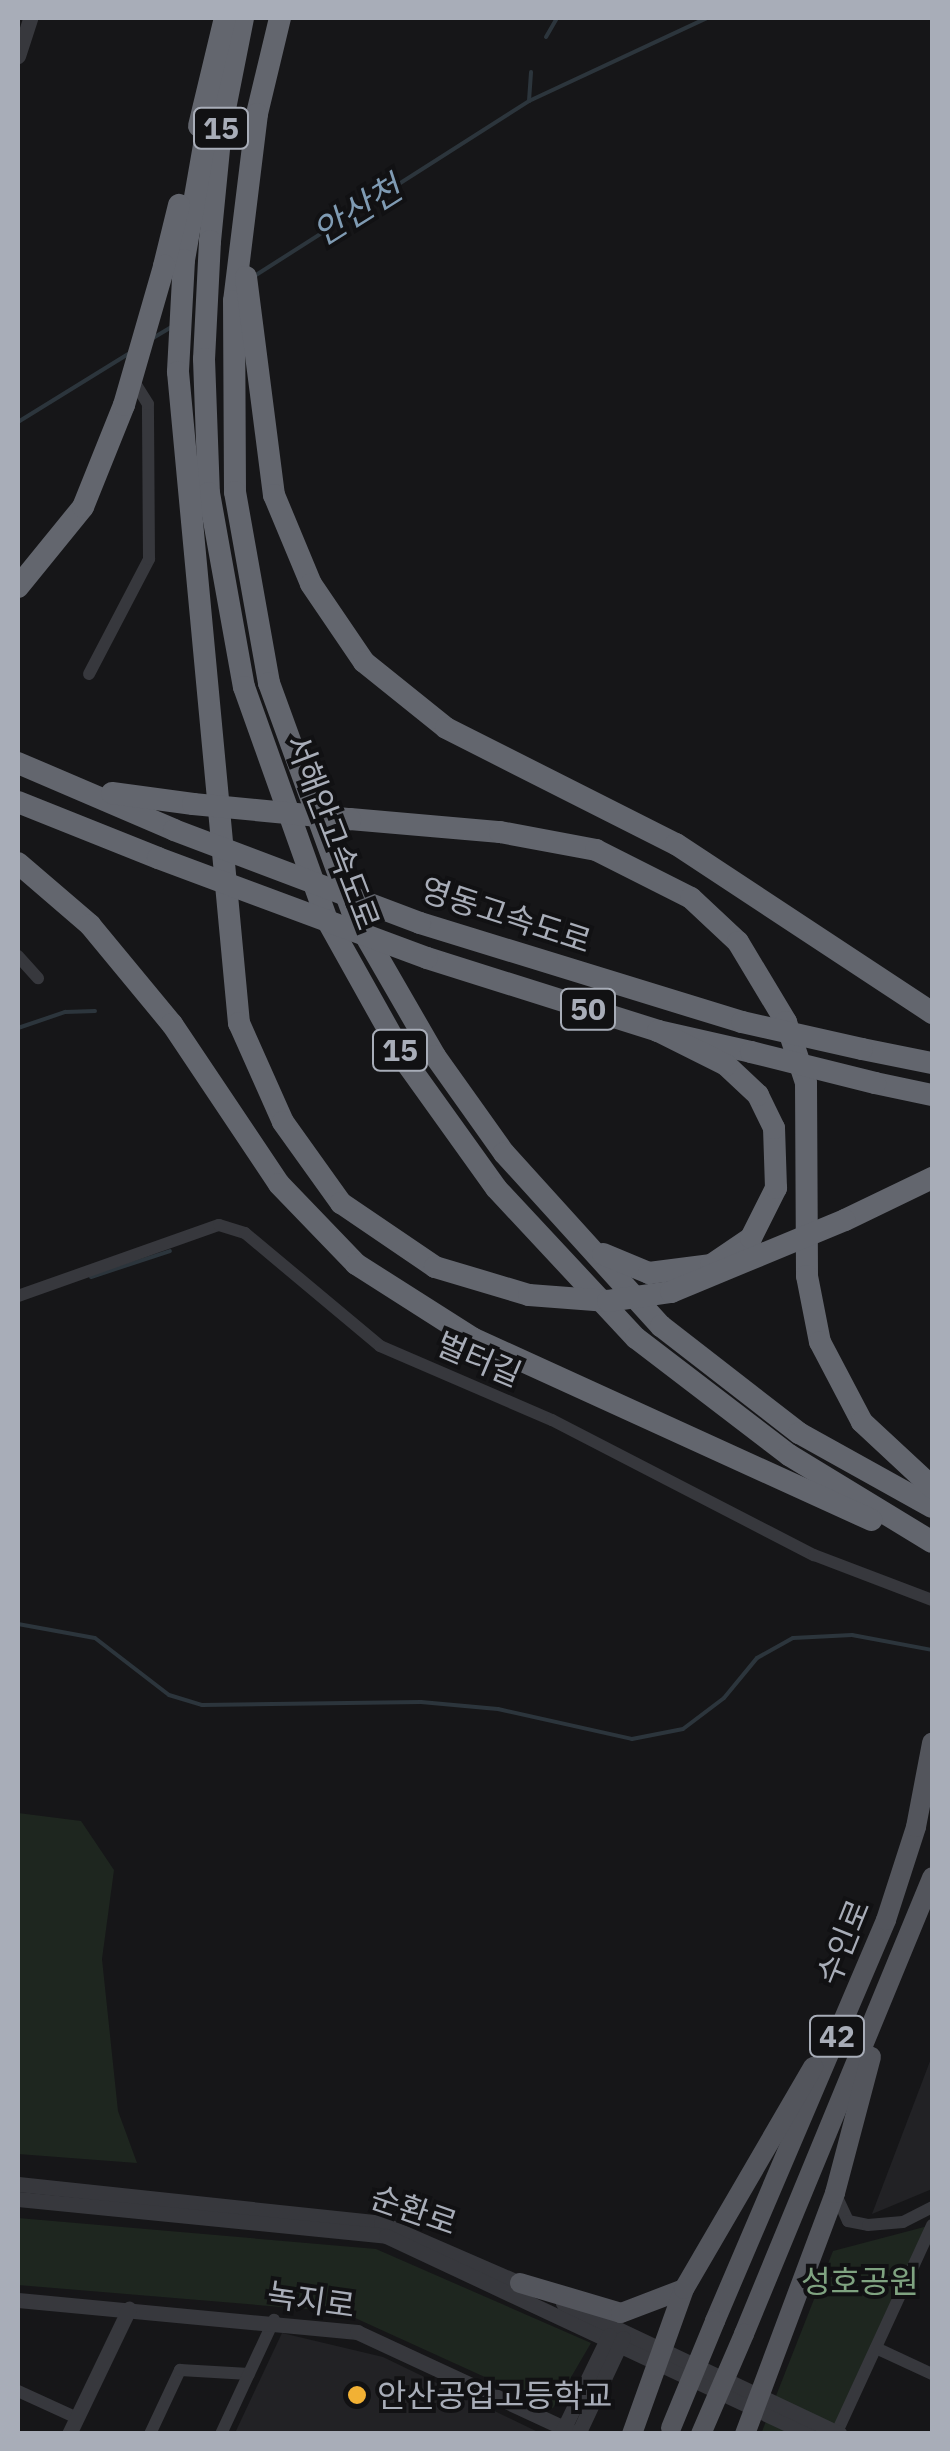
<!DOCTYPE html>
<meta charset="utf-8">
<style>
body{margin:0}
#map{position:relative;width:950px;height:2451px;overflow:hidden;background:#161618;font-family:"IBM Plex Sans","Noto Sans KR",sans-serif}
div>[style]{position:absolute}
.built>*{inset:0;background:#222225}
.green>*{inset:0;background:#1e261f}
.stream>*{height:4px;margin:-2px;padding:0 2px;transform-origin:2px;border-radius:2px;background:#2c353c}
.minor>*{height:12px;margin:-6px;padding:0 6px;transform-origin:6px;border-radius:6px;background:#37383d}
.tertiary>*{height:15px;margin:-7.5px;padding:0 7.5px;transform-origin:7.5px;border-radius:7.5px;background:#37383d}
.primary>*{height:20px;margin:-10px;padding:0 10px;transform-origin:10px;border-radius:10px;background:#53555c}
.motorway>*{height:22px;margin:-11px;padding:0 11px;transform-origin:11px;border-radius:11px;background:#63666e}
.primary-bridge>*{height:20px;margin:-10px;padding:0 10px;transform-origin:10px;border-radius:10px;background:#53555c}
.motorway-bridge>*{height:22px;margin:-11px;padding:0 11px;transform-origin:11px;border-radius:11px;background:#63666e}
.dots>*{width:28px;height:28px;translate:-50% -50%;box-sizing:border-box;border:5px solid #111113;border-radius:50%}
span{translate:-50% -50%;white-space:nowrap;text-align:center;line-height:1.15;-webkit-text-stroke:8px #111113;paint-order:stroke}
.shield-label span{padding:2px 8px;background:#111113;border:2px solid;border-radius:8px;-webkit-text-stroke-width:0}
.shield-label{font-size:30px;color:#a8adb8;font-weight:700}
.street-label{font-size:32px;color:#a8adb8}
.park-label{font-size:32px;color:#7fa381}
.poi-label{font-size:32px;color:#a8adb8}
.left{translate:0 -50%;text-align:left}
.water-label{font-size:35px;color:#7f9bb3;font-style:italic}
.frame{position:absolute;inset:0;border:20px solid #a8adb8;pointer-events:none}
</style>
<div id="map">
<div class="built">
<div style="clip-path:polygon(932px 2056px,932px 2189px,872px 2214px)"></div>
<div style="clip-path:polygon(282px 2333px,383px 2357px,540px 2433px,235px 2433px)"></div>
</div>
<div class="green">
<div style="clip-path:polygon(18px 1813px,81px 1821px,114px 1870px,102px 1959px,118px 2111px,137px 2163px,18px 2154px)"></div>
<div style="clip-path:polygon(18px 2218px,376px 2249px,591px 2343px,553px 2408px,342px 2312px,18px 2285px)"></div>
<div style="clip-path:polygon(928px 2226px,831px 2433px,761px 2434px,833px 2251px)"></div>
</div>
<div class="stream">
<div style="left:546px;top:37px;width:22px;rotate:-60deg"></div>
<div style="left:529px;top:101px;width:29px;rotate:-86deg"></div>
<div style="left:256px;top:275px;width:324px;rotate:-32.5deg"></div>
<div style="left:529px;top:101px;width:196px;rotate:-25deg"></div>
<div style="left:153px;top:338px;width:21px;rotate:-31deg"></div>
<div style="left:18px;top:422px;width:129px;rotate:-31.7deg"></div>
<div style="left:18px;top:1028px;width:50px;rotate:-18.8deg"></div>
<div style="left:65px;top:1012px;width:30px;rotate:-2deg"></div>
<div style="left:91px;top:1277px;width:83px;rotate:-18.2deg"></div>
<div style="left:18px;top:1624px;width:78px;rotate:10.3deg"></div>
<div style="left:95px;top:1638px;width:93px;rotate:37.6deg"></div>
<div style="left:169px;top:1695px;width:34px;rotate:17deg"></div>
<div style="left:202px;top:1705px;width:219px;rotate:-0.8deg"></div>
<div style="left:421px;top:1702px;width:77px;rotate:5.2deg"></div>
<div style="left:498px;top:1709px;width:137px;rotate:12.6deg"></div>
<div style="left:632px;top:1739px;width:52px;rotate:-11.1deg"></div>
<div style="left:683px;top:1729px;width:51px;rotate:-37.1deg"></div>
<div style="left:724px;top:1698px;width:52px;rotate:-50.5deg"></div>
<div style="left:757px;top:1658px;width:41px;rotate:-29.1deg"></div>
<div style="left:793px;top:1638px;width:59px;rotate:-2.9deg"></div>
<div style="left:852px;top:1635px;width:81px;rotate:10.6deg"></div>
</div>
<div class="minor">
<div style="left:89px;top:674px;width:130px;rotate:-62.4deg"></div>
<div style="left:149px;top:559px;width:155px;rotate:-90.4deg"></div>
<div style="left:148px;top:404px;width:32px;rotate:-122deg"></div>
<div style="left:18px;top:956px;width:30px;rotate:48deg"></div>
<div style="left:18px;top:1296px;width:213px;rotate:-19.5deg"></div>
<div style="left:219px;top:1225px;width:27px;rotate:17deg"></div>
<div style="left:245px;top:1233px;width:176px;rotate:39.9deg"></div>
<div style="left:380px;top:1346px;width:187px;rotate:23.3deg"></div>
<div style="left:552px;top:1420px;width:295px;rotate:27.3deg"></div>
<div style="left:814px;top:1555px;width:126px;rotate:20.9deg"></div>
<div style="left:835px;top:2193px;width:31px;rotate:65deg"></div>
<div style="left:848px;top:2221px;width:20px;rotate:11deg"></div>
<div style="left:868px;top:2225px;width:35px;rotate:-5deg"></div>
<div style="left:903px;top:2222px;width:33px;rotate:-27deg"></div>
<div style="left:876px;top:2348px;width:62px;rotate:24.9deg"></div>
<div style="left:18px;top:2391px;width:65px;rotate:24.6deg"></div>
<div style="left:837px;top:2432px;width:228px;rotate:-65.3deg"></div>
<div style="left:150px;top:2434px;width:71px;rotate:-64.9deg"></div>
<div style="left:180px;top:2370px;width:69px;rotate:3.3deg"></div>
<div style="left:221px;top:2434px;width:126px;rotate:-65.1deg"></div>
</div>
<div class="tertiary">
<div style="left:18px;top:56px;width:40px;rotate:-72deg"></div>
<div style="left:18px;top:2184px;width:365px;rotate:6.1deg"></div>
<div style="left:381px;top:2223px;width:161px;rotate:23.4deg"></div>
<div style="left:18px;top:2199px;width:370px;rotate:5.7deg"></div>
<div style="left:386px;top:2236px;width:466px;rotate:25.1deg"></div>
<div style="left:18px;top:2300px;width:341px;rotate:5.4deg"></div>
<div style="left:357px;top:2332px;width:242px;rotate:24.9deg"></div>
<div style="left:563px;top:2303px;width:306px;rotate:25.3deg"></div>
<div style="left:69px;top:2434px;width:139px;rotate:-64.4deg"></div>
<div style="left:561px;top:2434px;width:110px;rotate:-64.1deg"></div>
<div style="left:578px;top:2434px;width:106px;rotate:-64.9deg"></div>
</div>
<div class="primary">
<div style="left:520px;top:2283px;width:105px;rotate:16.5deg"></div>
<div style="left:621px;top:2313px;width:67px;rotate:-20.9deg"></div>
<div style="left:715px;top:2321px;width:436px;rotate:-66.9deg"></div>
<div style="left:886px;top:1920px;width:98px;rotate:-72.1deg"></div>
<div style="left:916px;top:1827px;width:86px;rotate:-79.2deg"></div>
<div style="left:744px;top:2334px;width:494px;rotate:-67.6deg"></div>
<div style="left:632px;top:2434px;width:154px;rotate:-70.3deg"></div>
<div style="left:684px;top:2289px;width:257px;rotate:-59.8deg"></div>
<div style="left:745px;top:2434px;width:257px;rotate:-69.5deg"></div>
<div style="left:835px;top:2193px;width:141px;rotate:-75.2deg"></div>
</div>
<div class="motorway">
<div style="left:243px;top:18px;width:113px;rotate:101.2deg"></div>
<div style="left:221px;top:129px;width:113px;rotate:95.6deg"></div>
<div style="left:210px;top:241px;width:118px;rotate:92.9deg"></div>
<div style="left:204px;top:359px;width:134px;rotate:87.9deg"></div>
<div style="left:209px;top:493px;width:197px;rotate:79.8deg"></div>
<div style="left:244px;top:687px;width:247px;rotate:70.4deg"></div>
<div style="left:327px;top:920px;width:166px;rotate:60.8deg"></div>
<div style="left:408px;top:1065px;width:151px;rotate:54.4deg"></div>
<div style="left:496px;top:1188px;width:205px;rotate:47deg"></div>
<div style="left:636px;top:1338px;width:193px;rotate:37.4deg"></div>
<div style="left:789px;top:1455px;width:167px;rotate:31.3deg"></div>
<div style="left:280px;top:18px;width:99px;rotate:103.5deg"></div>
<div style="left:257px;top:114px;width:188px;rotate:97deg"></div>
<div style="left:234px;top:301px;width:191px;rotate:89.7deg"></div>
<div style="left:235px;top:492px;width:194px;rotate:79.9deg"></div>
<div style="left:269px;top:683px;width:246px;rotate:70deg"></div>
<div style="left:353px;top:914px;width:164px;rotate:60deg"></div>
<div style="left:435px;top:1056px;width:119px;rotate:54.6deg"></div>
<div style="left:504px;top:1153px;width:234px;rotate:47.8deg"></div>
<div style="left:661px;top:1326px;width:175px;rotate:37.8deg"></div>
<div style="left:799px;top:1433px;width:152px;rotate:29.1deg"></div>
<div style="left:210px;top:111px;width:151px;rotate:99.9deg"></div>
<div style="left:184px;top:260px;width:112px;rotate:93.1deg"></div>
<div style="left:178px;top:372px;width:654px;rotate:84.65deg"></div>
<div style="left:239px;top:1023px;width:108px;rotate:66deg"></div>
<div style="left:283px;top:1122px;width:100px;rotate:54.4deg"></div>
<div style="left:341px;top:1203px;width:114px;rotate:34.2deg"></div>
<div style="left:435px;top:1267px;width:98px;rotate:16.6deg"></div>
<div style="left:199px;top:126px;width:111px;rotate:-76.5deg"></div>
<div style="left:164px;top:266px;width:63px;rotate:-76.2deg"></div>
<div style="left:246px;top:277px;width:220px;rotate:82.7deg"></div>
<div style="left:274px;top:495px;width:96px;rotate:67.4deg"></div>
<div style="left:311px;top:584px;width:94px;rotate:55.8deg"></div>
<div style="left:364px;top:662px;width:105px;rotate:38.8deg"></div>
<div style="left:446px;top:728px;width:258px;rotate:26.8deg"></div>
<div style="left:676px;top:844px;width:307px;rotate:33.4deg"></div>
<div style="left:18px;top:587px;width:103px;rotate:-50.9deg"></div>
<div style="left:83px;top:507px;width:110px;rotate:-68.1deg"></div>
<div style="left:18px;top:763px;width:170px;rotate:23.2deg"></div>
<div style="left:112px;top:793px;width:82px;rotate:7.7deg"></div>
<div style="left:18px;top:802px;width:151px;rotate:21.8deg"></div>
<div style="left:350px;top:819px;width:151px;rotate:5deg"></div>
<div style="left:500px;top:832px;width:98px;rotate:10.6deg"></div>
<div style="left:596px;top:850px;width:106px;rotate:26.8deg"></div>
<div style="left:691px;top:898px;width:64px;rotate:43.1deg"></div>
<div style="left:738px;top:942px;width:93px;rotate:59deg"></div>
<div style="left:786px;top:1022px;width:64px;rotate:71.8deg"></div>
<div style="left:806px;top:1083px;width:193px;rotate:89.7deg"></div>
<div style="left:807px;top:1276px;width:67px;rotate:78.9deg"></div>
<div style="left:820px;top:1342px;width:90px;rotate:62.3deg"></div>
<div style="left:862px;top:1422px;width:96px;rotate:42.9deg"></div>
<div style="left:18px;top:863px;width:95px;rotate:40.7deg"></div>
<div style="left:90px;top:925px;width:129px;rotate:50.4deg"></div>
<div style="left:172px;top:1024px;width:192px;rotate:56.2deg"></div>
<div style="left:279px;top:1184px;width:111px;rotate:46.1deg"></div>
<div style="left:356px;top:1264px;width:138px;rotate:32.5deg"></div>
<div style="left:472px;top:1338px;width:439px;rotate:24.5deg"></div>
<div style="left:420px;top:923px;width:337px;rotate:17.1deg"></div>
<div style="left:427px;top:958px;width:242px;rotate:17.5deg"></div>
<div style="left:658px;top:1031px;width:95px;rotate:12.7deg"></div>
<div style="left:862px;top:1049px;width:71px;rotate:11.3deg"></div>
<div style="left:875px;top:1083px;width:58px;rotate:11.9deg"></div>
<div style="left:845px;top:1220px;width:97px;rotate:-25.8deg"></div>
<div style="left:603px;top:1254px;width:50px;rotate:22.4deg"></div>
<div style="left:649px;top:1273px;width:63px;rotate:-7.4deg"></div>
<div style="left:711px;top:1265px;width:48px;rotate:-34deg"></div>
<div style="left:751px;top:1238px;width:56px;rotate:-63.4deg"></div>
<div style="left:776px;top:1188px;width:60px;rotate:-91.9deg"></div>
<div style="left:774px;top:1128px;width:37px;rotate:-116deg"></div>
<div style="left:758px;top:1095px;width:44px;rotate:-136.8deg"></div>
<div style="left:726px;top:1065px;width:76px;rotate:-153.4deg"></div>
</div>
<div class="primary-bridge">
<div style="left:671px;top:2428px;width:116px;rotate:-67.6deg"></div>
<div style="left:701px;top:2434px;width:109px;rotate:-66.7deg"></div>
</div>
<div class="motorway-bridge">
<div style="left:124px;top:405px;width:145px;rotate:-73.9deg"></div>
<div style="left:193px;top:804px;width:158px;rotate:5.5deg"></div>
<div style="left:174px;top:830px;width:263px;rotate:20.7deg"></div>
<div style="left:158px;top:858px;width:287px;rotate:20.4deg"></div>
<div style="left:742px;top:1022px;width:123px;rotate:12.7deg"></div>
<div style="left:751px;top:1052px;width:128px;rotate:14deg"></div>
<div style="left:529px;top:1295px;width:79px;rotate:4.3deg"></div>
<div style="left:608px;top:1301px;width:64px;rotate:-8.1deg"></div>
<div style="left:671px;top:1292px;width:188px;rotate:-22.5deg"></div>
</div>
<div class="dots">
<div style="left:357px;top:2395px;background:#f2b134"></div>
</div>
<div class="shield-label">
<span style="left:221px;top:128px">15</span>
<span style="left:588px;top:1009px">50</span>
<span style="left:400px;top:1050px">15</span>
<span style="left:837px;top:2036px">42</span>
</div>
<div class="street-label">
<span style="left:333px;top:832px;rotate:69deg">서해안고속도로</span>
<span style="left:506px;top:915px;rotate:18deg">영동고속도로</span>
<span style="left:479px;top:1359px;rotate:23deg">벌터길</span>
<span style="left:843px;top:1942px;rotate:-68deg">수인로</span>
<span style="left:414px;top:2210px;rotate:19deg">순환로</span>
<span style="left:311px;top:2300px;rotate:8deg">녹지로</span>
</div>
<div class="park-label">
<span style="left:860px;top:2281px">성호공원</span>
</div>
<div class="poi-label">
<span class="left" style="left:377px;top:2395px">안산공업고등학교</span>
</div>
<div class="water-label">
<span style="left:357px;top:210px;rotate:-32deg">안산천</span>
</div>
<div class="frame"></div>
</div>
